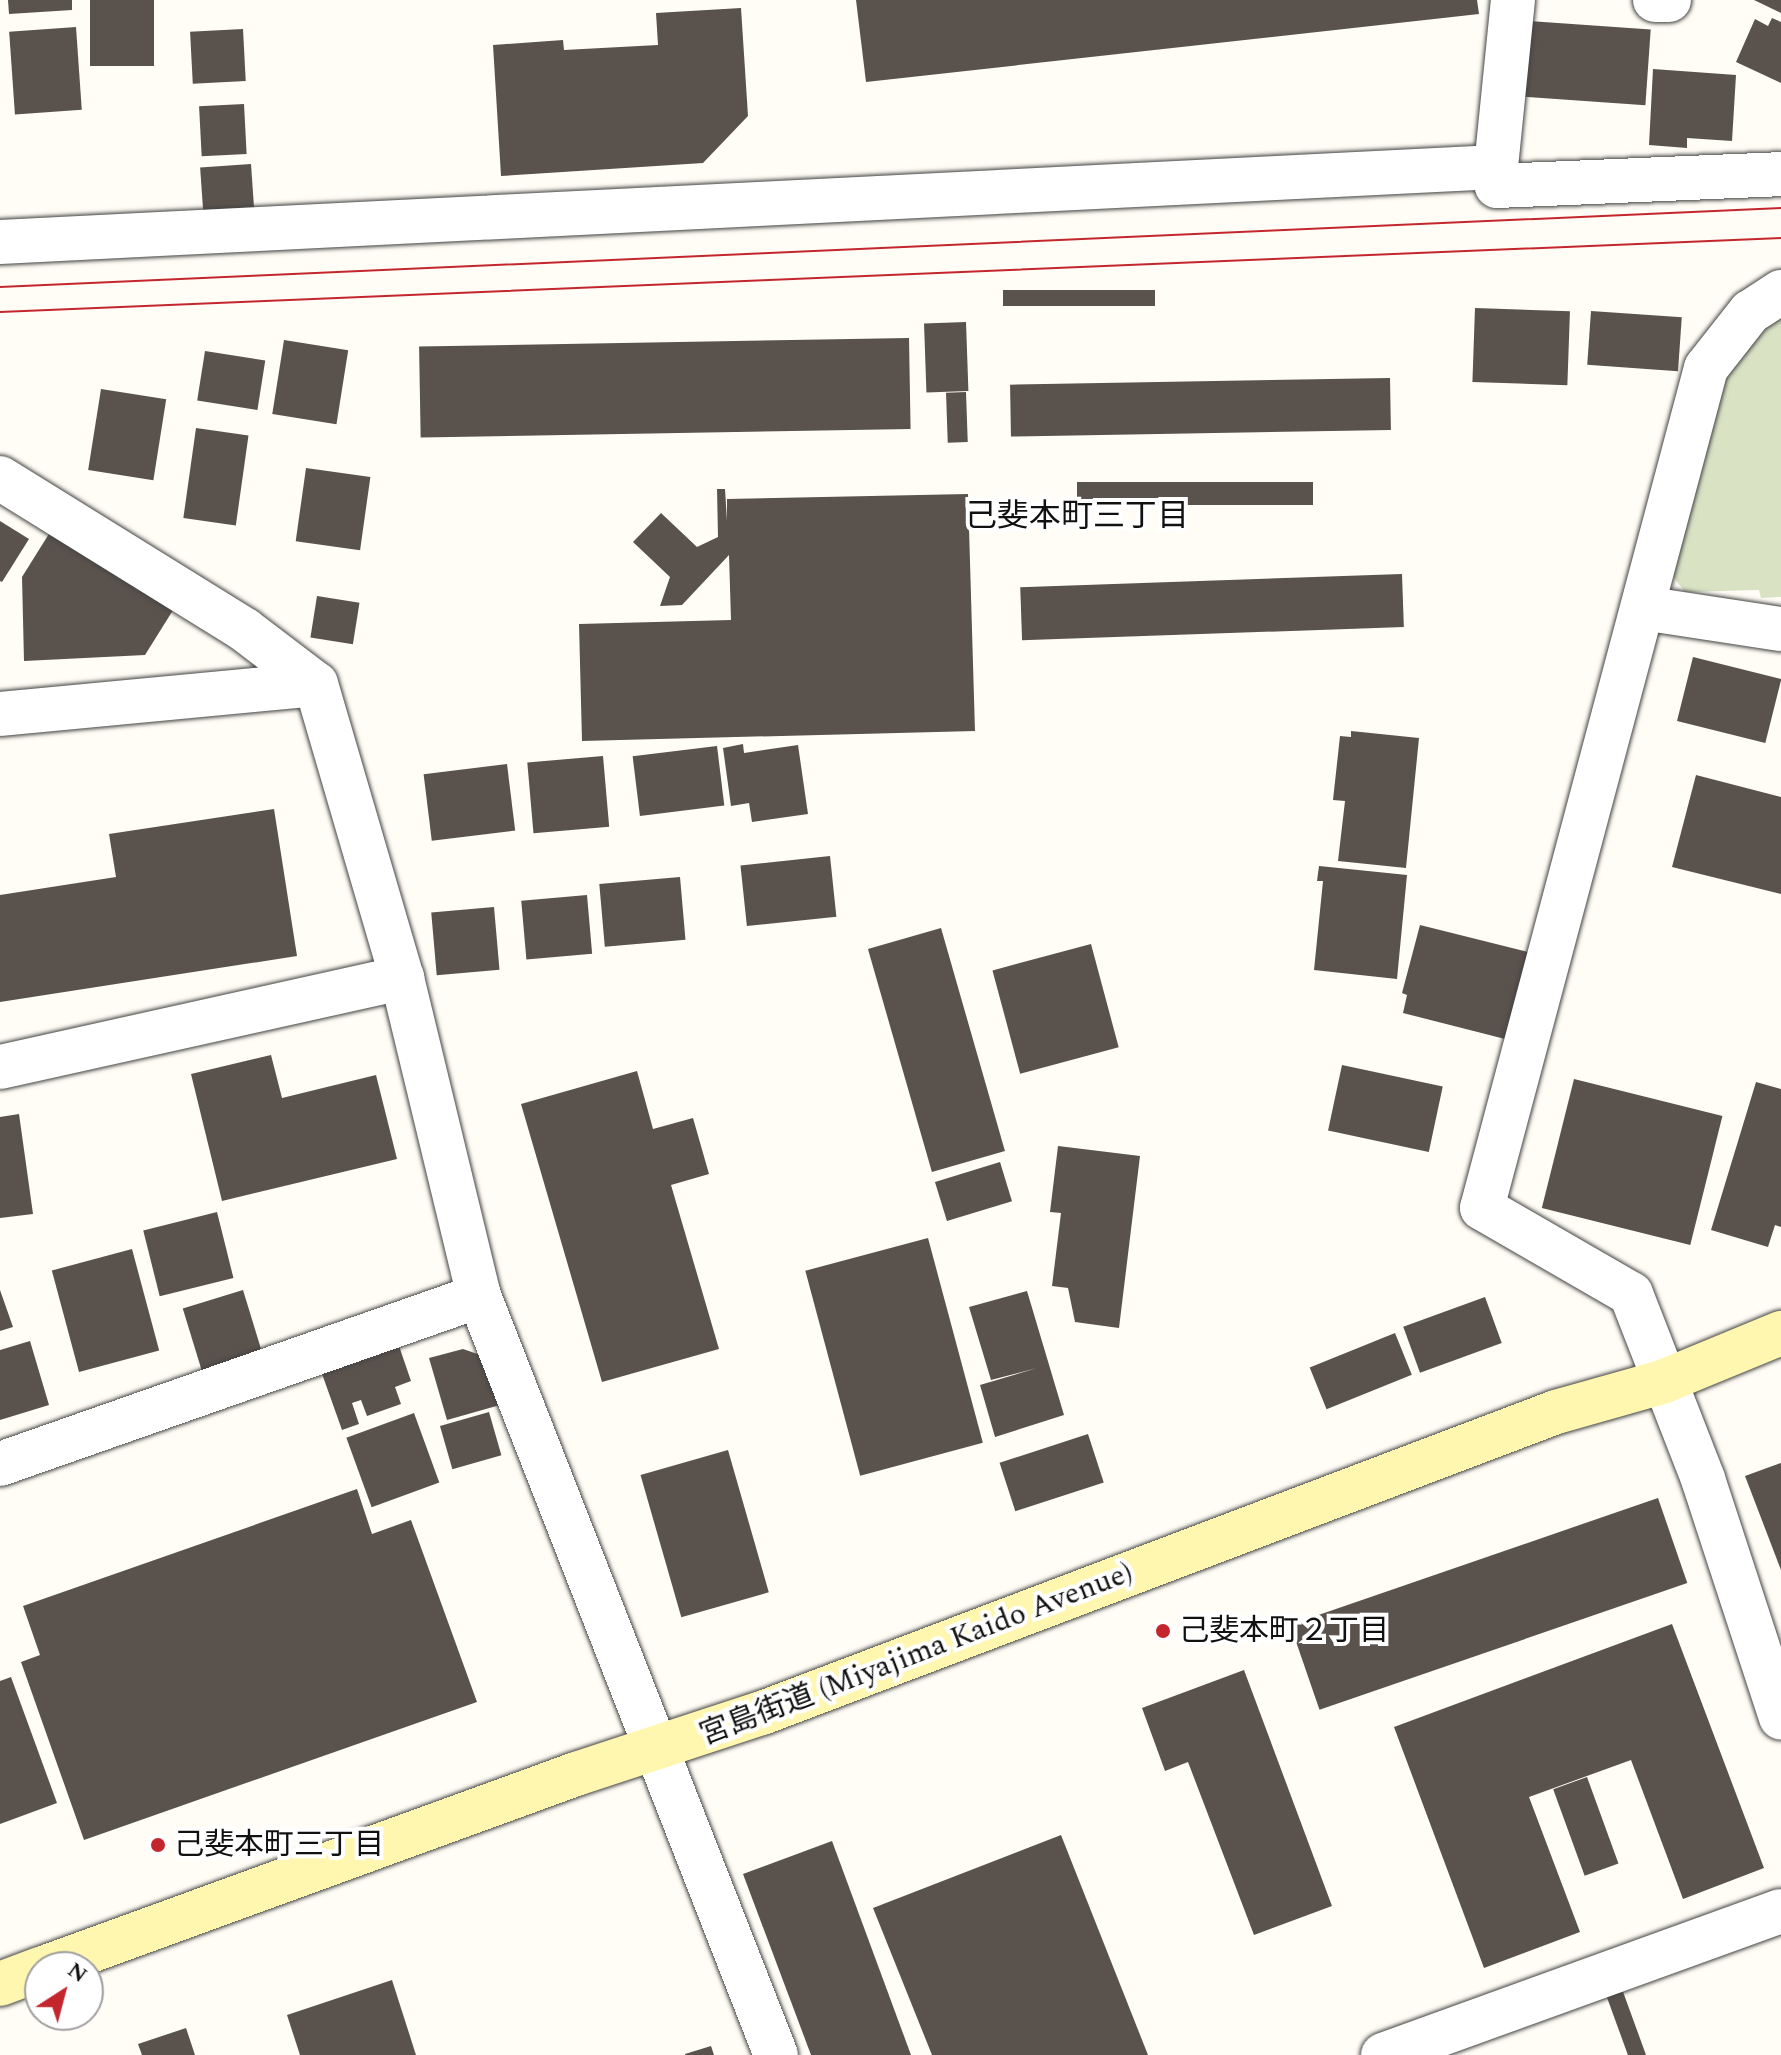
<!DOCTYPE html>
<meta charset="utf-8">
<style>
body{margin:0}
#map{position:relative;width:1781px;height:2055px;overflow:hidden;background:#fffdf5;font-family:Spectral,"Noto Sans JP",serif}
div>[style]{position:absolute}
.cemetery>*{inset:0;background:#d9e3c4}
.building>*{inset:0;background:#5a524d;transform-origin:0 0}
.roads{filter:drop-shadow(0 0 2px #444) drop-shadow(0 0 2px #444)}
.street>*{height:44px;margin:-22px;padding:0 22px;transform-origin:22px;border-radius:22px;background:#fff}
.secondary>*{height:44px;margin:-22px;padding:0 22px;transform-origin:22px;border-radius:22px;background:#fff6b0}
.tram>*{height:2px;margin:-1px;padding:0 1px;transform-origin:1px;border-radius:1px;background:#c4262e}
.dots>*{width:22px;height:22px;translate:-50% -50%;box-sizing:border-box;border:4px solid #fff;border-radius:50%}
span{translate:-50% -50%;white-space:nowrap;text-align:center;line-height:1.15;-webkit-text-stroke:8px #fff;paint-order:stroke}
.poi-label{font-size:30px;color:#111}
.left{translate:0 -50%;text-align:left}
.street-label{font-size:30px;color:#111}
.neighbourhood-label{font-size:32px;color:#111}
.north{position:absolute;left:24px;top:1951px;width:80px;height:80px;box-sizing:border-box;background:#fff;border:2px solid #a0a0a0;border-radius:50%;rotate:36deg;font-size:22px;font-weight:700;line-height:32px;text-align:center;color:#111}
.north::after{content:'';display:block;margin:auto;width:28px;height:36px;background:#c4262e;clip-path:polygon(50% 0,100% 100%,50% 72%,0 100%)}
</style>
<div id="map">
<div class="cemetery">
<div style="clip-path:polygon(1781px 313px,1781px 597px,1761px 598px,1759px 590px,1685px 592px,1668px 570px,1727px 371px,1743px 348px)"></div>
</div>
<div class="building">
<div style="clip-path:polygon(8px 0,72px 0,72px 10px,9px 14px)"></div>
<div style="left:90px;top:0;width:64px;height:66px"></div>
<div style="clip-path:polygon(856px 0,1477px 0,1479px 14px,866px 82px)"></div>
<div style="clip-path:polygon(1754px 0,1781px 0,1781px 13px)"></div>
<div style="clip-path:polygon(741px 8px,748px 116px,703px 163px,501px 176px,493px 45px,563px 40px,564px 50px,658px 45px,656px 13px)"></div>
<div style="clip-path:polygon(1772px 18px,1781px 22px,1781px 83px,1736px 62px,1755px 19px,1768px 26px)"></div>
<div style="left:1529px;top:21px;width:122px;height:76px;rotate:4deg"></div>
<div style="left:76px;top:27px;width:83px;height:67px;rotate:86deg"></div>
<div style="left:243px;top:29px;width:52px;height:53px;rotate:87deg"></div>
<div style="clip-path:polygon(1653px 69px,1736px 75px,1732px 141px,1687px 138px,1687px 148px,1649px 145px)"></div>
<div style="left:244px;top:104px;width:50px;height:45px;rotate:87deg"></div>
<div style="left:251px;top:164px;width:47px;height:51px;rotate:86deg"></div>
<div style="left:1155px;top:290px;width:16px;height:152px;rotate:90deg"></div>
<div style="left:1475px;top:308px;width:95px;height:74px;rotate:2deg"></div>
<div style="left:1591px;top:311px;width:91px;height:54px;rotate:4deg"></div>
<div style="left:966px;top:322px;width:69px;height:42px;rotate:88deg"></div>
<div style="left:909px;top:338px;width:91px;height:490px;rotate:89deg"></div>
<div style="left:284px;top:340px;width:65px;height:75px;rotate:9deg"></div>
<div style="left:205px;top:351px;width:61px;height:50px;rotate:9deg"></div>
<div style="left:1390px;top:378px;width:52px;height:380px;rotate:89deg"></div>
<div style="left:101px;top:389px;width:66px;height:82px;rotate:9deg"></div>
<div style="left:966px;top:392px;width:50px;height:20px;rotate:88deg"></div>
<div style="left:196px;top:428px;width:53px;height:91px;rotate:8deg"></div>
<div style="left:306px;top:468px;width:65px;height:74px;rotate:8deg"></div>
<div style="left:1077px;top:482px;width:236px;height:23px"></div>
<div style="clip-path:polygon(717px 489px,725px 489px,727px 521px,727px 499px,968px 494px,975px 731px,582px 741px,579px 624px,731px 620px,729px 555px,682px 605px,660px 606px,670px 577px,633px 542px,661px 513px,697px 547px,718px 537px)"></div>
<div style="clip-path:polygon(0 521px,29px 539px,2px 582px,0 581px)"></div>
<div style="clip-path:polygon(52px 529px,175px 607px,145px 655px,24px 661px,22px 577px)"></div>
<div style="left:1402px;top:574px;width:53px;height:382px;rotate:88deg"></div>
<div style="left:317px;top:596px;width:43px;height:42px;rotate:9deg"></div>
<div style="left:1693px;top:657px;width:91px;height:66px;rotate:14deg"></div>
<div style="clip-path:polygon(1351px 731px,1419px 738px,1406px 868px,1338px 861px,1345px 801px,1333px 800px,1340px 736px,1351px 737px)"></div>
<div style="clip-path:polygon(743px 744px,744px 753px,798px 745px,808px 814px,752px 822px,749px 803px,731px 806px,723px 748px)"></div>
<div style="left:717px;top:746px;width:60px;height:85px;rotate:83deg"></div>
<div style="left:603px;top:756px;width:71px;height:76px;rotate:85deg"></div>
<div style="left:507px;top:764px;width:67px;height:84px;rotate:83deg"></div>
<div style="clip-path:polygon(1696px 775px,1781px 797px,1781px 894px,1672px 867px)"></div>
<div style="clip-path:polygon(274px 809px,297px 956px,0 1002px,0 895px,116px 877px,109px 834px)"></div>
<div style="left:830px;top:856px;width:61px;height:90px;rotate:84deg"></div>
<div style="clip-path:polygon(1319px 866px,1407px 875px,1397px 979px,1314px 970px,1323px 881px,1317px 881px)"></div>
<div style="left:680px;top:877px;width:63px;height:81px;rotate:85deg"></div>
<div style="left:587px;top:895px;width:59px;height:66px;rotate:85deg"></div>
<div style="left:494px;top:907px;width:63px;height:63px;rotate:85deg"></div>
<div style="clip-path:polygon(1420px 925px,1528px 952px,1505px 1039px,1403px 1013px,1407px 995px,1402px 993px)"></div>
<div style="left:941px;top:928px;width:232px;height:76px;rotate:74deg"></div>
<div style="left:1091px;top:944px;width:107px;height:102px;rotate:75deg"></div>
<div style="clip-path:polygon(271px 1055px,282px 1098px,376px 1075px,397px 1159px,222px 1201px,191px 1074px)"></div>
<div style="left:1342px;top:1065px;width:103px;height:67px;rotate:12deg"></div>
<div style="clip-path:polygon(637px 1071px,653px 1129px,693px 1118px,709px 1174px,671px 1185px,719px 1349px,602px 1382px,521px 1104px)"></div>
<div style="left:1574px;top:1079px;width:153px;height:133px;rotate:14deg"></div>
<div style="clip-path:polygon(1756px 1082px,1781px 1089px,1781px 1227px,1775px 1225px,1768px 1247px,1711px 1230px)"></div>
<div style="clip-path:polygon(19px 1114px,33px 1214px,0 1218px,0 1117px)"></div>
<div style="clip-path:polygon(1058px 1146px,1140px 1156px,1119px 1328px,1075px 1322px,1068px 1288px,1052px 1286px,1061px 1213px,1050px 1212px)"></div>
<div style="left:1000px;top:1162px;width:41px;height:68px;rotate:73deg"></div>
<div style="left:217px;top:1212px;width:68px;height:76px;rotate:76deg"></div>
<div style="left:928px;top:1238px;width:212px;height:127px;rotate:75deg"></div>
<div style="left:132px;top:1249px;width:105px;height:83px;rotate:75deg"></div>
<div style="clip-path:polygon(0 1290px,13px 1327px,0 1331px)"></div>
<div style="left:243px;top:1290px;width:67px;height:63px;rotate:73deg"></div>
<div style="clip-path:polygon(1027px 1291px,1064px 1415px,995px 1437px,980px 1385px,1037px 1368px,991px 1380px,969px 1307px)"></div>
<div style="left:1485px;top:1297px;width:49px;height:87px;rotate:70deg"></div>
<div style="left:1395px;top:1333px;width:45px;height:92px;rotate:68deg"></div>
<div style="clip-path:polygon(30px 1341px,49px 1405px,0 1420px,0 1350px)"></div>
<div style="clip-path:polygon(398px 1343px,411px 1381px,395px 1387px,401px 1404px,367px 1416px,361px 1400px,352px 1403px,359px 1424px,342px 1430px,321px 1371px)"></div>
<div style="clip-path:polygon(463px 1349px,486px 1357px,500px 1405px,447px 1420px,429px 1358px)"></div>
<div style="left:489px;top:1412px;width:45px;height:51px;rotate:74deg"></div>
<div style="left:414px;top:1413px;width:74px;height:72px;rotate:70deg"></div>
<div style="left:1088px;top:1434px;width:51px;height:93px;rotate:72deg"></div>
<div style="left:728px;top:1450px;width:148px;height:91px;rotate:74deg"></div>
<div style="clip-path:polygon(1781px 1463px,1781px 1570px,1745px 1476px)"></div>
<div style="clip-path:polygon(357px 1489px,372px 1534px,411px 1520px,477px 1702px,84px 1840px,21px 1662px,40px 1655px,23px 1606px)"></div>
<div style="left:1658px;top:1498px;width:90px;height:389px;rotate:71deg"></div>
<div style="clip-path:polygon(1672px 1624px,1764px 1868px,1683px 1899px,1631px 1760px,1529px 1797px,1580px 1932px,1484px 1968px,1394px 1727px)"></div>
<div style="clip-path:polygon(1244px 1670px,1332px 1906px,1254px 1935px,1188px 1762px,1165px 1771px,1142px 1708px)"></div>
<div style="clip-path:polygon(11px 1677px,57px 1803px,0 1824px,0 1681px)"></div>
<div style="left:1587px;top:1777px;width:92px;height:36px;rotate:70deg"></div>
<div style="clip-path:polygon(1061px 1835px,1148px 2055px,932px 2055px,873px 1908px)"></div>
<div style="clip-path:polygon(832px 1841px,911px 2055px,811px 2055px,743px 1874px)"></div>
<div style="clip-path:polygon(392px 1980px,416px 2055px,300px 2055px,287px 2015px)"></div>
<div style="left:1622px;top:1989px;width:70px;height:17px;rotate:70deg"></div>
<div style="clip-path:polygon(186px 2028px,195px 2055px,142px 2055px,138px 2044px)"></div>
<div style="clip-path:polygon(711px 2046px,714px 2055px,685px 2055px,685px 2054px)"></div>
</div>
<div class="roads">
<div class="street">
<div style="left:1655px;top:0;width:14px"></div>
<div style="left:1496px;top:167px;width:168px;rotate:-84.2deg"></div>
<div style="left:0;top:242px;width:1498px;rotate:-2.87deg"></div>
<div style="left:1496px;top:167px;width:19px;rotate:87deg"></div>
<div style="left:1497px;top:186px;width:284px;rotate:-2.4deg"></div>
<div style="left:1781px;top:292px;width:37px;rotate:147deg"></div>
<div style="left:1750px;top:312px;width:71px;rotate:128.2deg"></div>
<div style="left:1706px;top:368px;width:869px;rotate:104.93deg"></div>
<div style="left:1482px;top:1208px;width:172px;rotate:30deg"></div>
<div style="left:1631px;top:1294px;width:199px;rotate:68.7deg"></div>
<div style="left:1703px;top:1479px;width:251px;rotate:71.9deg"></div>
<div style="left:0;top:478px;width:288px;rotate:31.8deg"></div>
<div style="left:245px;top:630px;width:89px;rotate:37.3deg"></div>
<div style="left:316px;top:684px;width:306px;rotate:73.7deg"></div>
<div style="left:402px;top:978px;width:327px;rotate:76.4deg"></div>
<div style="left:479px;top:1296px;width:815px;rotate:68.63deg"></div>
<div style="left:1643px;top:608px;width:140px;rotate:8.7deg"></div>
<div style="left:0;top:714px;width:317px;rotate:-5.4deg"></div>
<div style="left:0;top:1067px;width:412px;rotate:-12.5deg"></div>
<div style="left:0;top:1464px;width:508px;rotate:-19.33deg"></div>
<div style="left:1383px;top:2055px;width:423px;rotate:-19.9deg"></div>
</div>
<div class="secondary">
<div style="left:46px;top:1967px;width:564px;rotate:-20.01deg"></div>
<div style="left:576px;top:1774px;width:196px;rotate:-18.2deg"></div>
<div style="left:762px;top:1713px;width:849px;rotate:-20.76deg"></div>
<div style="left:1556px;top:1412px;width:110px;rotate:-15.8deg"></div>
<div style="left:1662px;top:1382px;width:129px;rotate:-22.4deg"></div>
<div style="left:0;top:1984px;width:43px;rotate:-20.6deg"></div>
</div>
</div>
<div class="tram">
<div style="left:0;top:287px;width:1783px;rotate:-2.54deg"></div>
<div style="left:0;top:312px;width:1783px;rotate:-2.38deg"></div>
</div>
<div class="dots">
<div style="left:1163px;top:1631px;background:#c4262e"></div>
<div style="left:158px;top:1845px;background:#c4262e"></div>
</div>
<div class="poi-label">
<span class="left" style="left:1179px;top:1631px">己斐本町２丁目</span>
<span class="left" style="left:174px;top:1845px">己斐本町三丁目</span>
</div>
<div class="street-label">
<span style="left:916px;top:1654px;rotate:-21deg">宮島街道 (Miyajima Kaido Avenue)</span>
</div>
<div class="neighbourhood-label">
<span style="left:1077px;top:517px">己斐本町三丁目</span>
</div>
<div class="north">N</div>
</div>
